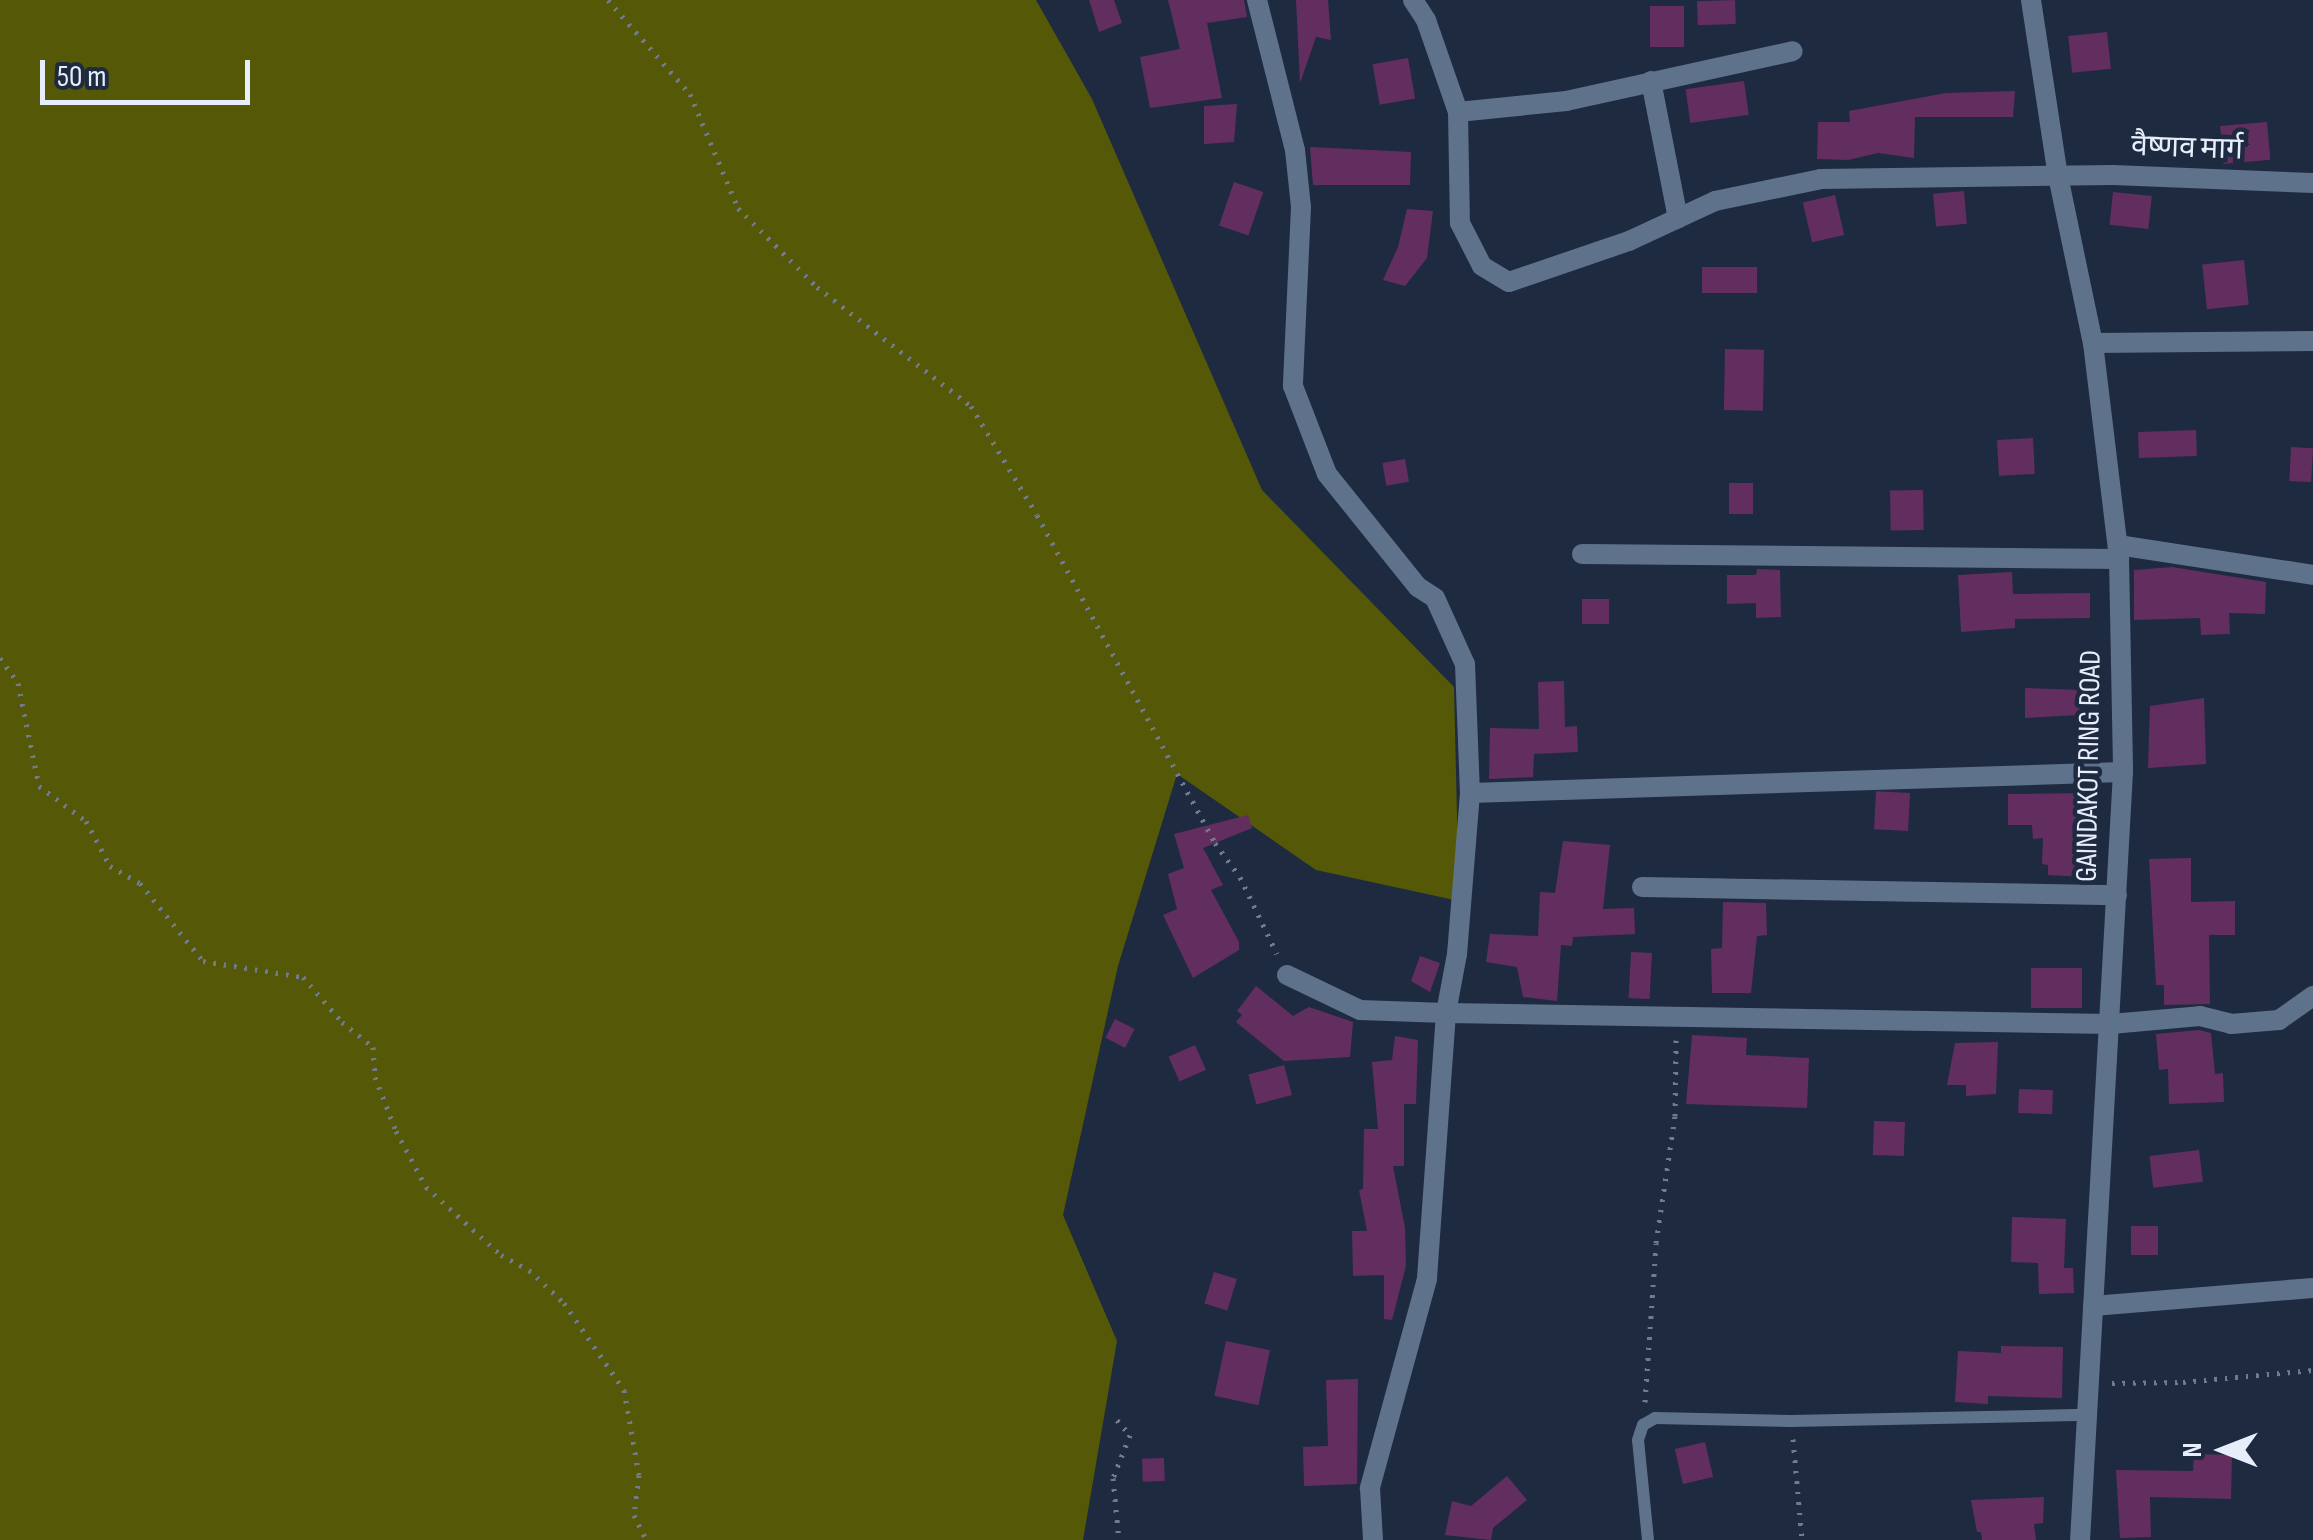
<!DOCTYPE html>
<meta charset="utf-8">
<style>
body{margin:0}
#map{position:relative;width:2313px;height:1540px;overflow:hidden;background:#1e2a3f;font-family:"Sofia Sans Condensed","Noto Sans Devanagari",sans-serif}
div>[style]{position:absolute}
.green>*{inset:0;background:#545807}
.building>*{inset:0;background:#622e60;transform-origin:0 0}
.path>*{height:5px;margin-top:-2.5px;transform-origin:0;background:repeating-linear-gradient(90deg,#717b8d 0 2.5px,transparent 0 10.5px)}
.lane>*{height:12px;margin:-6px;padding:0 6px;transform-origin:6px;border-radius:6px;background:#5e728b}
.street>*{height:20px;margin:-10px;padding:0 10px;transform-origin:10px;border-radius:10px;background:#5e728b}
span{translate:-50% -50%;white-space:nowrap;text-align:center;line-height:1.15;-webkit-text-stroke:9px #1e2a3f;paint-order:stroke}
.street-label{font-size:30px;color:#e6eefc}
.north{position:absolute;left:2173px;top:1400px;width:100px;height:100px;-webkit-text-stroke:8px #1e2a3f;paint-order:stroke;rotate:270deg;font-size:28px;font-weight:700;line-height:40px;text-align:center;color:#e6eefc}
.north::after{content:'';display:block;margin:auto;width:35px;height:45px;background:#e6eefc;clip-path:polygon(50% 0,100% 100%,50% 72%,0 100%)}
.scale{position:absolute;left:40px;top:60px;width:210px;height:45px;box-sizing:border-box;border:5px solid #e6eefc;border-top:0;padding-left:12px;font-size:30px;line-height:35px;white-space:nowrap;color:#e6eefc;-webkit-text-stroke:8px #1e2a3f;paint-order:stroke}
</style>
<div id="map">
<div class="green">
<div style="clip-path:polygon(0 0,1036px 0,1092px 99px,1262px 490px,1454px 687px,1459px 901px,1316px 870px,1177px 774px,1118px 966px,1063px 1215px,1117px 1341px,1083px 1540px,0 1540px)"></div>
</div>
<div class="building">
<div style="clip-path:polygon(1089px 0,1114px 0,1122px 23px,1099px 32px)"></div>
<div style="clip-path:polygon(1168px 0,1244px 0,1247px 17px,1207px 23px,1222px 98px,1150px 108px,1140px 57px,1180px 49px)"></div>
<div style="clip-path:polygon(1296px 0,1328px 0,1331px 40px,1316px 37px,1300px 83px)"></div>
<div style="left:1735px;top:0;width:24px;height:38px;rotate:88deg"></div>
<div style="left:1650px;top:6px;width:34px;height:41px"></div>
<div style="left:2107px;top:32px;width:37px;height:39px;rotate:84deg"></div>
<div style="left:1408px;top:58px;width:41px;height:36px;rotate:80deg"></div>
<div style="left:1744px;top:81px;width:34px;height:59px;rotate:82deg"></div>
<div style="clip-path:polygon(2015px 91px,2013px 117px,1915px 117px,1914px 158px,1878px 153px,1848px 160px,1817px 159px,1818px 122px,1850px 122px,1849px 111px,1946px 93px)"></div>
<div style="clip-path:polygon(1237px 104px,1234px 142px,1204px 144px,1204px 106px)"></div>
<div style="left:2267px;top:122px;width:38px;height:47px;rotate:85deg"></div>
<div style="clip-path:polygon(1310px 147px,1411px 152px,1410px 185px,1313px 185px)"></div>
<div style="left:1234px;top:182px;width:31px;height:46px;rotate:19deg"></div>
<div style="left:1964px;top:191px;width:33px;height:31px;rotate:85deg"></div>
<div style="left:2113px;top:192px;width:39px;height:33px;rotate:6deg"></div>
<div style="left:1835px;top:195px;width:41px;height:33px;rotate:77deg"></div>
<div style="clip-path:polygon(1407px 209px,1433px 211px,1427px 258px,1405px 286px,1383px 280px,1398px 247px)"></div>
<div style="left:2244px;top:260px;width:45px;height:42px;rotate:84deg"></div>
<div style="left:1757px;top:267px;width:26px;height:55px;rotate:90deg"></div>
<div style="left:1725px;top:349px;width:39px;height:61px;rotate:1deg"></div>
<div style="left:2196px;top:430px;width:26px;height:58px;rotate:88deg"></div>
<div style="left:2033px;top:438px;width:36px;height:36px;rotate:87deg"></div>
<div style="left:2291px;top:447px;width:22px;height:34px;rotate:3deg"></div>
<div style="left:1405px;top:459px;width:23px;height:23px;rotate:80deg"></div>
<div style="left:1729px;top:483px;width:24px;height:31px"></div>
<div style="left:1923px;top:490px;width:40px;height:33px;rotate:89deg"></div>
<div style="clip-path:polygon(2172px 567px,2266px 582px,2265px 614px,2229px 613px,2230px 634px,2201px 635px,2200px 618px,2134px 620px,2134px 570px)"></div>
<div style="clip-path:polygon(1757px 569px,1780px 570px,1781px 617px,1756px 618px,1756px 603px,1727px 604px,1727px 575px,1756px 575px)"></div>
<div style="clip-path:polygon(2012px 572px,2013px 594px,2090px 593px,2090px 618px,2015px 619px,2015px 628px,1961px 632px,1958px 575px)"></div>
<div style="left:1582px;top:599px;width:27px;height:25px"></div>
<div style="clip-path:polygon(1564px 681px,1565px 727px,1577px 726px,1578px 752px,1534px 754px,1533px 777px,1489px 779px,1490px 728px,1539px 729px,1538px 682px)"></div>
<div style="clip-path:polygon(2025px 688px,2083px 690px,2080px 715px,2025px 718px)"></div>
<div style="clip-path:polygon(2204px 698px,2206px 764px,2148px 768px,2150px 706px)"></div>
<div style="left:1910px;top:793px;width:38px;height:34px;rotate:93deg"></div>
<div style="clip-path:polygon(2091px 793px,2091px 837px,2085px 837px,2084px 877px,2048px 875px,2048px 865px,2042px 864px,2043px 838px,2033px 839px,2032px 825px,2008px 825px,2008px 794px)"></div>
<div style="clip-path:polygon(1248px 815px,1252px 828px,1203px 848px,1223px 885px,1211px 890px,1239px 942px,1239px 950px,1193px 978px,1163px 915px,1177px 909px,1168px 874px,1184px 868px,1174px 834px)"></div>
<div style="clip-path:polygon(1563px 841px,1610px 845px,1603px 909px,1634px 908px,1635px 934px,1573px 937px,1572px 946px,1561px 945px,1557px 1001px,1523px 997px,1517px 967px,1486px 962px,1490px 934px,1538px 936px,1540px 892px,1555px 893px)"></div>
<div style="clip-path:polygon(2191px 858px,2191px 902px,2235px 901px,2235px 935px,2209px 935px,2210px 1004px,2164px 1005px,2164px 985px,2156px 985px,2149px 859px)"></div>
<div style="clip-path:polygon(1723px 902px,1766px 903px,1767px 935px,1757px 936px,1751px 993px,1712px 993px,1711px 949px,1722px 948px)"></div>
<div style="left:1631px;top:952px;width:21px;height:46px;rotate:3deg"></div>
<div style="clip-path:polygon(1420px 956px,1440px 963px,1430px 992px,1411px 981px)"></div>
<div style="left:2031px;top:968px;width:51px;height:40px"></div>
<div style="clip-path:polygon(1256px 986px,1293px 1016px,1309px 1007px,1353px 1022px,1350px 1057px,1284px 1061px,1236px 1022px,1242px 1015px,1237px 1011px)"></div>
<div style="left:1115px;top:1019px;width:22px;height:21px;rotate:27deg"></div>
<div style="clip-path:polygon(2199px 1030px,2211px 1033px,2215px 1074px,2223px 1073px,2224px 1102px,2169px 1104px,2168px 1069px,2159px 1070px,2156px 1034px)"></div>
<div style="clip-path:polygon(1692px 1035px,1747px 1038px,1746px 1055px,1809px 1058px,1807px 1108px,1686px 1104px)"></div>
<div style="clip-path:polygon(1395px 1036px,1418px 1040px,1416px 1104px,1404px 1104px,1404px 1166px,1393px 1166px,1405px 1228px,1406px 1266px,1392px 1320px,1384px 1319px,1384px 1275px,1353px 1276px,1352px 1231px,1367px 1231px,1359px 1190px,1363px 1189px,1364px 1129px,1378px 1129px,1372px 1062px,1392px 1060px)"></div>
<div style="clip-path:polygon(1998px 1042px,1996px 1094px,1966px 1096px,1966px 1085px,1947px 1085px,1955px 1043px)"></div>
<div style="left:1195px;top:1045px;width:27px;height:29px;rotate:66deg"></div>
<div style="left:1284px;top:1065px;width:31px;height:37px;rotate:75deg"></div>
<div style="left:2019px;top:1089px;width:34px;height:24px;rotate:2deg"></div>
<div style="left:1874px;top:1121px;width:31px;height:34px;rotate:2deg"></div>
<div style="left:2199px;top:1150px;width:32px;height:50px;rotate:83deg"></div>
<div style="clip-path:polygon(2012px 1217px,2066px 1219px,2064px 1268px,2073px 1268px,2074px 1293px,2039px 1294px,2038px 1263px,2011px 1262px)"></div>
<div style="left:2131px;top:1226px;width:27px;height:29px"></div>
<div style="left:1214px;top:1272px;width:24px;height:33px;rotate:17deg"></div>
<div style="left:1226px;top:1341px;width:45px;height:56px;rotate:12deg"></div>
<div style="clip-path:polygon(2001px 1346px,2063px 1347px,2062px 1398px,1988px 1396px,1988px 1404px,1955px 1402px,1958px 1351px,2001px 1353px)"></div>
<div style="clip-path:polygon(1358px 1379px,1357px 1484px,1304px 1486px,1303px 1447px,1328px 1446px,1326px 1380px)"></div>
<div style="left:1705px;top:1442px;width:36px;height:31px;rotate:77deg"></div>
<div style="clip-path:polygon(2194px 1454px,2232px 1455px,2231px 1499px,2150px 1497px,2151px 1537px,2120px 1538px,2116px 1470px,2193px 1471px)"></div>
<div style="left:1164px;top:1458px;width:23px;height:22px;rotate:88deg"></div>
<div style="clip-path:polygon(1507px 1476px,1527px 1500px,1493px 1528px,1491px 1540px,1445px 1535px,1452px 1501px,1471px 1506px)"></div>
<div style="clip-path:polygon(2044px 1497px,2043px 1523px,2034px 1524px,2036px 1540px,1982px 1540px,1981px 1532px,1977px 1532px,1971px 1500px)"></div>
</div>
<div class="path">
<div style="left:608px;top:0;width:125px;rotate:48.9deg"></div>
<div style="left:690px;top:94px;width:124px;rotate:67.2deg"></div>
<div style="left:738px;top:208px;width:112px;rotate:45deg"></div>
<div style="left:817px;top:287px;width:195px;rotate:37.7deg"></div>
<div style="left:971px;top:406px;width:127px;rotate:58.8deg"></div>
<div style="left:1037px;top:515px;width:373px;rotate:61.5deg"></div>
<div style="left:1215px;top:843px;width:42px;rotate:53.7deg"></div>
<div style="left:1240px;top:877px;width:85px;rotate:64.3deg"></div>
<div style="left:0;top:658px;width:31px;rotate:54deg"></div>
<div style="left:18px;top:683px;width:105px;rotate:78.5deg"></div>
<div style="left:39px;top:786px;width:59px;rotate:36.7deg"></div>
<div style="left:86px;top:821px;width:51px;rotate:61.9deg"></div>
<div style="left:110px;top:866px;width:34px;rotate:30deg"></div>
<div style="left:140px;top:883px;width:100px;rotate:51.1deg"></div>
<div style="left:203px;top:961px;width:101px;rotate:9.1deg"></div>
<div style="left:303px;top:977px;width:60px;rotate:49.1deg"></div>
<div style="left:342px;top:1022px;width:40px;rotate:39deg"></div>
<div style="left:373px;top:1047px;width:30px;rotate:86deg"></div>
<div style="left:375px;top:1077px;width:58px;rotate:68.7deg"></div>
<div style="left:396px;top:1131px;width:64px;rotate:61.8deg"></div>
<div style="left:426px;top:1187px;width:101px;rotate:42.2deg"></div>
<div style="left:501px;top:1255px;width:32px;rotate:28deg"></div>
<div style="left:529px;top:1270px;width:48px;rotate:43.3deg"></div>
<div style="left:564px;top:1303px;width:106px;rotate:55.4deg"></div>
<div style="left:624px;top:1390px;width:86px;rotate:80deg"></div>
<div style="left:639px;top:1475px;width:40px;rotate:97.1deg"></div>
<div style="left:634px;top:1515px;width:28px;rotate:64deg"></div>
<div style="left:2112px;top:1383px;width:71px;rotate:-0.8deg"></div>
<div style="left:2183px;top:1382px;width:131px;rotate:-5.3deg"></div>
<div style="left:1645px;top:1402px;width:159px;rotate:-86deg"></div>
<div style="left:1656px;top:1243px;width:128px;rotate:-81.5deg"></div>
<div style="left:1675px;top:1116px;width:76px;rotate:-89.2deg"></div>
<div style="left:1117px;top:1420px;width:20px;rotate:49deg"></div>
<div style="left:1130px;top:1435px;width:46px;rotate:111.6deg"></div>
<div style="left:1113px;top:1478px;width:62px;rotate:84.5deg"></div>
<div style="left:1793px;top:1439px;width:101px;rotate:84.9deg"></div>
</div>
<div class="lane">
<div style="left:1648px;top:1540px;width:100px;rotate:-95.7deg"></div>
<div style="left:1638px;top:1440px;width:16px;rotate:-72deg"></div>
<div style="left:1643px;top:1425px;width:14px;rotate:-30deg"></div>
<div style="left:1655px;top:1418px;width:136px;rotate:1.3deg"></div>
<div style="left:1791px;top:1421px;width:295px;rotate:-1.2deg"></div>
</div>
<div class="street">
<div style="left:1257px;top:0;width:155px;rotate:75.8deg"></div>
<div style="left:1295px;top:150px;width:57px;rotate:84deg"></div>
<div style="left:1301px;top:207px;width:179px;rotate:92.6deg"></div>
<div style="left:1293px;top:386px;width:94px;rotate:68.9deg"></div>
<div style="left:1327px;top:474px;width:145px;rotate:51.2deg"></div>
<div style="left:1418px;top:587px;width:20px;rotate:33deg"></div>
<div style="left:1435px;top:598px;width:72px;rotate:65.6deg"></div>
<div style="left:1465px;top:664px;width:129px;rotate:87.8deg"></div>
<div style="left:1470px;top:793px;width:162px;rotate:94.6deg"></div>
<div style="left:1457px;top:954px;width:60px;rotate:100.6deg"></div>
<div style="left:1446px;top:1013px;width:267px;rotate:94.1deg"></div>
<div style="left:1427px;top:1279px;width:217px;rotate:105.3deg"></div>
<div style="left:1370px;top:1488px;width:52px;rotate:86.7deg"></div>
<div style="left:1413px;top:0;width:24px;rotate:57deg"></div>
<div style="left:1426px;top:20px;width:97px;rotate:70.8deg"></div>
<div style="left:1458px;top:112px;width:111px;rotate:89deg"></div>
<div style="left:1460px;top:223px;width:48px;rotate:62.9deg"></div>
<div style="left:1482px;top:266px;width:31px;rotate:31deg"></div>
<div style="left:1509px;top:282px;width:127px;rotate:-18.9deg"></div>
<div style="left:1629px;top:241px;width:95px;rotate:-24.9deg"></div>
<div style="left:1715px;top:201px;width:108px;rotate:-11.7deg"></div>
<div style="left:1821px;top:179px;width:292px;rotate:-0.8deg"></div>
<div style="left:2113px;top:175px;width:200px;rotate:2.3deg"></div>
<div style="left:2031px;top:0;width:178px;rotate:81.3deg"></div>
<div style="left:2058px;top:176px;width:171px;rotate:78.2deg"></div>
<div style="left:2093px;top:343px;width:218px;rotate:83.1deg"></div>
<div style="left:2119px;top:559px;width:213px;rotate:88.9deg"></div>
<div style="left:2123px;top:772px;width:769px;rotate:93.2deg"></div>
<div style="left:1651px;top:81px;width:140px;rotate:78.9deg"></div>
<div style="left:1458px;top:112px;width:109px;rotate:-5.8deg"></div>
<div style="left:1566px;top:101px;width:232px;rotate:-12.4deg"></div>
<div style="left:2093px;top:343px;width:220px;rotate:-0.5deg"></div>
<div style="left:2118px;top:545px;width:197px;rotate:8.7deg"></div>
<div style="left:1582px;top:554px;width:537px;rotate:0.53deg"></div>
<div style="left:1470px;top:793px;width:653px;rotate:-1.84deg"></div>
<div style="left:1642px;top:887px;width:475px;rotate:1deg"></div>
<div style="left:1287px;top:975px;width:81px;rotate:25.6deg"></div>
<div style="left:1360px;top:1010px;width:86px;rotate:2deg"></div>
<div style="left:1446px;top:1013px;width:665px;rotate:0.95deg"></div>
<div style="left:2111px;top:1024px;width:89px;rotate:-5.1deg"></div>
<div style="left:2200px;top:1016px;width:32px;rotate:14deg"></div>
<div style="left:2231px;top:1024px;width:48px;rotate:-4.8deg"></div>
<div style="left:2279px;top:1020px;width:42px;rotate:-35.2deg"></div>
<div style="left:2093px;top:1306px;width:221px;rotate:-4.7deg"></div>
</div>
<div class="street-label">
<span style="left:2187px;top:148px;rotate:2deg">वैष्णव मार्ग</span>
<span style="left:2089px;top:766px;rotate:-89deg">GAINDAKOT RING ROAD</span>
</div>
<div class="north">N</div>
<div class="scale">50 m</div>
</div>
